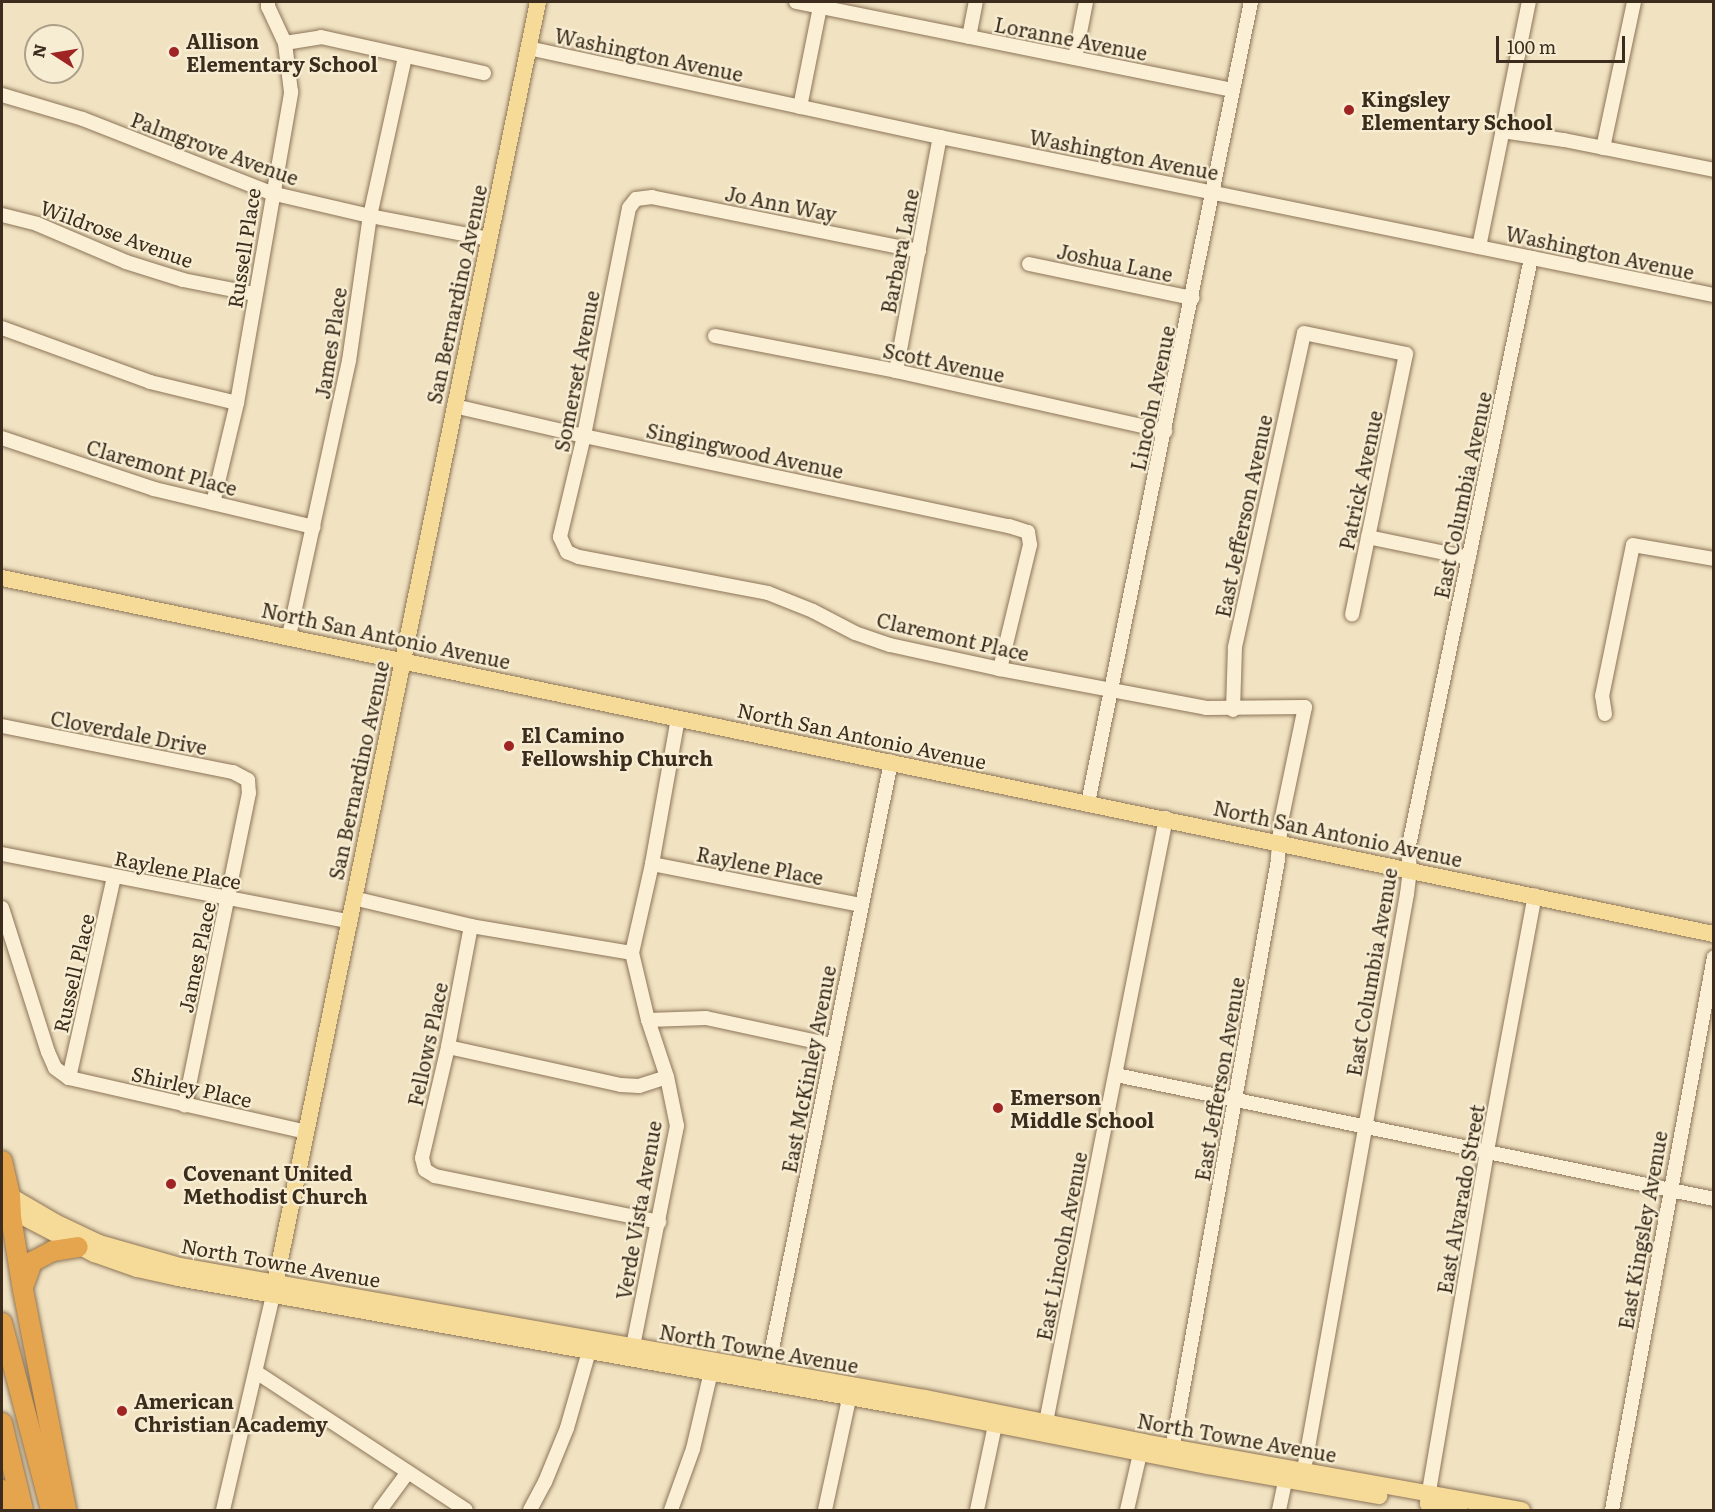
<!DOCTYPE html>
<style>
body{margin:0}
#map{position:relative;width:1715px;height:1512px;overflow:hidden;background:#f1e3c2;font-family:Literata,serif}
div>[style]{position:absolute}
.roads{filter:drop-shadow(0 0 2px #8c7458) drop-shadow(0 0 2px #8c7458)}
.minor>*{height:14px;margin:-7px;padding:0 7px;transform-origin:7px;border-radius:7px;background:#fbf0d6}
.major>*{height:16px;margin:-8px;padding:0 8px;transform-origin:8px;border-radius:8px;background:#f6da98}
.highway>*{height:20px;margin:-10px;padding:0 10px;transform-origin:10px;border-radius:10px;background:#e5a54e}
.dots>*{width:16px;height:16px;translate:-50% -50%;box-sizing:border-box;border:3px solid #f7edd2;border-radius:50%}
span{translate:-50% -50%;white-space:nowrap;text-align:center;line-height:1.15;-webkit-text-stroke:4.5px #f7edd2;paint-order:stroke}
.street-label{font-size:20px;color:#3b2c1d}
.poi-label{font-size:20px;color:#3b2c1d;font-weight:700}
.left{translate:0 -50%;text-align:left}
.frame{position:absolute;inset:0;border:3px solid #3b2c1d;pointer-events:none}
.north{position:absolute;left:24px;top:24px;width:60px;height:60px;box-sizing:border-box;background:#f7edd2;border:2px solid #aca08a;border-radius:50%;rotate:282deg;font-size:16px;font-weight:700;line-height:24px;text-align:center;color:#3b2c1d}
.north::after{content:'';display:block;margin:auto;width:21px;height:27px;background:#9e2524;clip-path:polygon(50% 0,100% 100%,50% 72%,0 100%)}
.scale{position:absolute;left:1496px;top:36px;width:129px;height:27px;box-sizing:border-box;border:3px solid #3b2c1d;border-top:0;padding-left:8px;font-size:18px;line-height:21px;white-space:nowrap;color:#3b2c1d;-webkit-text-stroke:4px #f7edd2;paint-order:stroke}
</style>
<div id="map">
<div class="roads">
<div class="minor">
<div style="left:796px;top:2px;width:446px;rotate:11.4deg"></div>
<div style="left:969px;top:37px;width:36px;rotate:-79deg"></div>
<div style="left:285px;top:43px;width:36px;rotate:-9deg"></div>
<div style="left:321px;top:37px;width:167px;rotate:12.5deg"></div>
<div style="left:528px;top:48px;width:422px;rotate:12.2deg"></div>
<div style="left:940px;top:137px;width:790px;rotate:11.54deg"></div>
<div style="left:1075px;top:58px;width:57px;rotate:-78.9deg"></div>
<div style="left:2px;top:95px;width:84px;rotate:16.5deg"></div>
<div style="left:83px;top:119px;width:202px;rotate:21.5deg"></div>
<div style="left:271px;top:193px;width:102px;rotate:13.1deg"></div>
<div style="left:370px;top:216px;width:122px;rotate:10.9deg"></div>
<div style="left:800px;top:107px;width:102px;rotate:-78.7deg"></div>
<div style="left:1502px;top:131px;width:63px;rotate:8.3deg"></div>
<div style="left:1564px;top:140px;width:153px;rotate:11.3deg"></div>
<div style="left:1603px;top:148px;width:149px;rotate:-78deg"></div>
<div style="left:2px;top:215px;width:36px;rotate:14deg"></div>
<div style="left:37px;top:224px;width:97px;rotate:23.1deg"></div>
<div style="left:126px;top:262px;width:60px;rotate:17.5deg"></div>
<div style="left:183px;top:280px;width:72px;rotate:11.2deg"></div>
<div style="left:1479px;top:247px;width:250px;rotate:-78.5deg"></div>
<div style="left:919px;top:251px;width:272px;rotate:-168.6deg"></div>
<div style="left:652px;top:197px;width:16px;rotate:173deg"></div>
<div style="left:636px;top:199px;width:11px;rotate:128deg"></div>
<div style="left:629px;top:208px;width:232px;rotate:101.2deg"></div>
<div style="left:584px;top:436px;width:104px;rotate:103.4deg"></div>
<div style="left:560px;top:537px;width:17px;rotate:65deg"></div>
<div style="left:567px;top:552px;width:13px;rotate:23deg"></div>
<div style="left:579px;top:557px;width:192px;rotate:10.8deg"></div>
<div style="left:768px;top:593px;width:48px;rotate:21.8deg"></div>
<div style="left:813px;top:611px;width:47px;rotate:27.6deg"></div>
<div style="left:855px;top:633px;width:37px;rotate:19deg"></div>
<div style="left:890px;top:645px;width:113px;rotate:12.3deg"></div>
<div style="left:1000px;top:669px;width:210px;rotate:10.7deg"></div>
<div style="left:1206px;top:708px;width:99px;rotate:-0.6deg"></div>
<div style="left:1305px;top:707px;width:117px;rotate:101.8deg"></div>
<div style="left:1281px;top:822px;width:38px;rotate:95deg"></div>
<div style="left:1278px;top:860px;width:605px;rotate:100.19deg"></div>
<div style="left:1029px;top:264px;width:167px;rotate:11.8deg"></div>
<div style="left:2px;top:328px;width:158px;rotate:20deg"></div>
<div style="left:150px;top:382px;width:89px;rotate:13.6deg"></div>
<div style="left:715px;top:336px;width:184px;rotate:10.9deg"></div>
<div style="left:896px;top:371px;width:276px;rotate:12.6deg"></div>
<div style="left:896px;top:371px;width:238px;rotate:-79.4deg"></div>
<div style="left:454px;top:406px;width:133px;rotate:13deg"></div>
<div style="left:584px;top:436px;width:434px;rotate:12deg"></div>
<div style="left:1009px;top:526px;width:20px;rotate:18deg"></div>
<div style="left:1028px;top:532px;width:13px;rotate:81deg"></div>
<div style="left:1030px;top:545px;width:128px;rotate:103.6deg"></div>
<div style="left:2px;top:438px;width:160px;rotate:18.5deg"></div>
<div style="left:154px;top:489px;width:164px;rotate:13.4deg"></div>
<div style="left:213px;top:503px;width:103px;rotate:-76.5deg"></div>
<div style="left:237px;top:403px;width:316px;rotate:-80.1deg"></div>
<div style="left:291px;top:92px;width:49px;rotate:-97deg"></div>
<div style="left:285px;top:43px;width:40px;rotate:-115deg"></div>
<div style="left:268px;top:7px;width:5px;rotate:-90deg"></div>
<div style="left:1368px;top:537px;width:103px;rotate:11.7deg"></div>
<div style="left:289px;top:636px;width:281px;rotate:-77.7deg"></div>
<div style="left:349px;top:361px;width:147px;rotate:-81.8deg"></div>
<div style="left:370px;top:216px;width:163px;rotate:-77.6deg"></div>
<div style="left:1233px;top:710px;width:63px;rotate:-88.2deg"></div>
<div style="left:1235px;top:647px;width:321px;rotate:-77.6deg"></div>
<div style="left:1304px;top:333px;width:104px;rotate:11.6deg"></div>
<div style="left:1406px;top:354px;width:266px;rotate:101.7deg"></div>
<div style="left:1605px;top:714px;width:18px;rotate:-99deg"></div>
<div style="left:1602px;top:696px;width:154px;rotate:-78.4deg"></div>
<div style="left:1633px;top:545px;width:82px;rotate:9.8deg"></div>
<div style="left:2px;top:726px;width:236px;rotate:11.3deg"></div>
<div style="left:233px;top:772px;width:17px;rotate:28deg"></div>
<div style="left:248px;top:780px;width:13px;rotate:86deg"></div>
<div style="left:249px;top:793px;width:319px;rotate:101.6deg"></div>
<div style="left:1088px;top:803px;width:817px;rotate:-78.5deg"></div>
<div style="left:2px;top:854px;width:352px;rotate:11deg"></div>
<div style="left:652px;top:864px;width:213px;rotate:11.1deg"></div>
<div style="left:353px;top:898px;width:121px;rotate:13.3deg"></div>
<div style="left:471px;top:926px;width:163px;rotate:9.5deg"></div>
<div style="left:2px;top:908px;width:151px;rotate:72.3deg"></div>
<div style="left:48px;top:1052px;width:17px;rotate:66deg"></div>
<div style="left:55px;top:1068px;width:17px;rotate:36deg"></div>
<div style="left:69px;top:1078px;width:244px;rotate:12.8deg"></div>
<div style="left:471px;top:926px;width:123px;rotate:100.8deg"></div>
<div style="left:448px;top:1047px;width:114px;rotate:103.2deg"></div>
<div style="left:422px;top:1158px;width:12px;rotate:76deg"></div>
<div style="left:425px;top:1170px;width:12px;rotate:31deg"></div>
<div style="left:435px;top:1176px;width:229px;rotate:11.6deg"></div>
<div style="left:648px;top:1020px;width:58px;rotate:-2deg"></div>
<div style="left:706px;top:1018px;width:129px;rotate:12.1deg"></div>
<div style="left:448px;top:1047px;width:177px;rotate:12.4deg"></div>
<div style="left:621px;top:1085px;width:18px;rotate:3deg"></div>
<div style="left:639px;top:1086px;width:29px;rotate:-18deg"></div>
<div style="left:1116px;top:1075px;width:611px;rotate:11.71deg"></div>
<div style="left:69px;top:1078px;width:207px;rotate:-77.4deg"></div>
<div style="left:631px;top:1356px;width:235px;rotate:-78.7deg"></div>
<div style="left:677px;top:1126px;width:50px;rotate:-101.5deg"></div>
<div style="left:667px;top:1077px;width:60px;rotate:-108.4deg"></div>
<div style="left:648px;top:1020px;width:69px;rotate:-103.4deg"></div>
<div style="left:632px;top:953px;width:91px;rotate:-77.3deg"></div>
<div style="left:652px;top:864px;width:148px;rotate:-79.9deg"></div>
<div style="left:256px;top:1372px;width:251px;rotate:33.3deg"></div>
<div style="left:766px;top:1378px;width:629px;rotate:-78.53deg"></div>
<div style="left:1044px;top:1432px;width:626px;rotate:-78.76deg"></div>
<div style="left:1302px;top:1481px;width:596px;rotate:-79.86deg"></div>
<div style="left:1407px;top:894px;width:25px;rotate:-83deg"></div>
<div style="left:1410px;top:869px;width:19px;rotate:-96deg"></div>
<div style="left:1408px;top:850px;width:605px;rotate:-78.26deg"></div>
<div style="left:1427px;top:1503px;width:357px;rotate:-80.3deg"></div>
<div style="left:1487px;top:1151px;width:260px;rotate:-79.4deg"></div>
<div style="left:223px;top:1510px;width:221px;rotate:-76.9deg"></div>
<div style="left:380px;top:1510px;width:47px;rotate:-53.6deg"></div>
<div style="left:530px;top:1510px;width:32px;rotate:-62deg"></div>
<div style="left:545px;top:1482px;width:58px;rotate:-67.8deg"></div>
<div style="left:567px;top:1428px;width:91px;rotate:-74deg"></div>
<div style="left:671px;top:1510px;width:65px;rotate:-70.2deg"></div>
<div style="left:693px;top:1449px;width:88px;rotate:-76.9deg"></div>
<div style="left:825px;top:1510px;width:114px;rotate:-77.8deg"></div>
<div style="left:977px;top:1510px;width:96px;rotate:-78deg"></div>
<div style="left:1127px;top:1510px;width:67px;rotate:-77deg"></div>
<div style="left:1279px;top:1510px;width:40px;rotate:-78deg"></div>
<div style="left:1612px;top:1510px;width:562px;rotate:-79.55deg"></div>
</div>
<div class="major">
<div style="left:2px;top:578px;width:1749px;rotate:11.75deg"></div>
<div style="left:2px;top:1191px;width:61px;rotate:30.3deg"></div>
<div style="left:55px;top:1222px;width:49px;rotate:25.5deg"></div>
<div style="left:99px;top:1243px;width:84px;rotate:15.9deg"></div>
<div style="left:180px;top:1266px;width:757px;rotate:10.05deg"></div>
<div style="left:925px;top:1398px;width:222px;rotate:11.4deg"></div>
<div style="left:1143px;top:1442px;width:385px;rotate:10.2deg"></div>
<div style="left:2px;top:1206px;width:104px;rotate:27.6deg"></div>
<div style="left:94px;top:1254px;width:46px;rotate:19.2deg"></div>
<div style="left:137px;top:1269px;width:42px;rotate:12.4deg"></div>
<div style="left:178px;top:1278px;width:756px;rotate:10.06deg"></div>
<div style="left:922px;top:1410px;width:291px;rotate:11.1deg"></div>
<div style="left:1208px;top:1466px;width:174px;rotate:10deg"></div>
<div style="left:273px;top:1294px;width:1319px;rotate:-78.41deg"></div>
<div style="left:1428px;top:1504px;width:32px;rotate:11deg"></div>
</div>
<div class="highway">
<div style="left:2px;top:1161px;width:36px;rotate:77deg"></div>
<div style="left:10px;top:1196px;width:21px;rotate:87deg"></div>
<div style="left:11px;top:1217px;width:74px;rotate:80.7deg"></div>
<div style="left:23px;top:1290px;width:224px;rotate:78.9deg"></div>
<div style="left:23px;top:1287px;width:27px;rotate:-70deg"></div>
<div style="left:32px;top:1262px;width:24px;rotate:-28deg"></div>
<div style="left:53px;top:1251px;width:25px;rotate:-9deg"></div>
<div style="left:2px;top:1323px;width:193px;rotate:75.3deg"></div>
<div style="left:2px;top:1423px;width:89px;rotate:76.4deg"></div>
<div style="left:2px;top:1490px;width:21px;rotate:76deg"></div>
</div>
</div>
<div class="dots">
<div style="left:174px;top:52px;background:#9e2524"></div>
<div style="left:1349px;top:110px;background:#9e2524"></div>
<div style="left:509px;top:746px;background:#9e2524"></div>
<div style="left:998px;top:1108px;background:#9e2524"></div>
<div style="left:171px;top:1184px;background:#9e2524"></div>
<div style="left:122px;top:1411px;background:#9e2524"></div>
</div>
<div class="street-label">
<span style="left:1071px;top:38px;rotate:11deg">Loranne Avenue</span>
<span style="left:649px;top:54px;rotate:12deg">Washington Avenue</span>
<span style="left:215px;top:148px;rotate:20deg">Palmgrove Avenue</span>
<span style="left:1124px;top:154px;rotate:11deg">Washington Avenue</span>
<span style="left:781px;top:203px;rotate:11deg">Jo Ann Way</span>
<span style="left:117px;top:233px;rotate:20deg">Wildrose Avenue</span>
<span style="left:243px;top:248px;rotate:-81deg">Russell Place</span>
<span style="left:899px;top:251px;rotate:-79deg">Barbara Lane</span>
<span style="left:1600px;top:252px;rotate:12deg">Washington Avenue</span>
<span style="left:1115px;top:262px;rotate:12deg">Joshua Lane</span>
<span style="left:456px;top:294px;rotate:-78deg">San Bernardino Avenue</span>
<span style="left:330px;top:343px;rotate:-81deg">James Place</span>
<span style="left:944px;top:362px;rotate:12deg">Scott Avenue</span>
<span style="left:576px;top:371px;rotate:-79deg">Somerset Avenue</span>
<span style="left:1152px;top:398px;rotate:-78deg">Lincoln Avenue</span>
<span style="left:745px;top:450px;rotate:12deg">Singingwood Avenue</span>
<span style="left:162px;top:467px;rotate:16deg">Claremont Place</span>
<span style="left:1360px;top:480px;rotate:-78deg">Patrick Avenue</span>
<span style="left:1462px;top:495px;rotate:-78deg">East Columbia Avenue</span>
<span style="left:1243px;top:516px;rotate:-78deg">East Jefferson Avenue</span>
<span style="left:386px;top:635px;rotate:12deg">North San Antonio Avenue</span>
<span style="left:953px;top:636px;rotate:13deg">Claremont Place</span>
<span style="left:129px;top:732px;rotate:11deg">Cloverdale Drive</span>
<span style="left:862px;top:735px;rotate:12deg">North San Antonio Avenue</span>
<span style="left:358px;top:770px;rotate:-78deg">San Bernardino Avenue</span>
<span style="left:1338px;top:833px;rotate:12deg">North San Antonio Avenue</span>
<span style="left:760px;top:865px;rotate:11deg">Raylene Place</span>
<span style="left:178px;top:869px;rotate:11deg">Raylene Place</span>
<span style="left:196px;top:957px;rotate:-78deg">James Place</span>
<span style="left:1371px;top:972px;rotate:-80deg">East Columbia Avenue</span>
<span style="left:73px;top:973px;rotate:-77deg">Russell Place</span>
<span style="left:427px;top:1044px;rotate:-78deg">Fellows Place</span>
<span style="left:808px;top:1069px;rotate:-79deg">East McKinley Avenue</span>
<span style="left:1219px;top:1079px;rotate:-80deg">East Jefferson Avenue</span>
<span style="left:192px;top:1086px;rotate:13deg">Shirley Place</span>
<span style="left:1460px;top:1199px;rotate:-80deg">East Alvarado Street</span>
<span style="left:638px;top:1210px;rotate:-80deg">Verde Vista Avenue</span>
<span style="left:1642px;top:1230px;rotate:-80deg">East Kingsley Avenue</span>
<span style="left:1061px;top:1246px;rotate:-79deg">East Lincoln Avenue</span>
<span style="left:281px;top:1262px;rotate:10deg">North Towne Avenue</span>
<span style="left:759px;top:1348px;rotate:10deg">North Towne Avenue</span>
<span style="left:1237px;top:1437px;rotate:10deg">North Towne Avenue</span>
</div>
<div class="poi-label">
<span class="left" style="left:186px;top:52px">Allison<br>Elementary School</span>
<span class="left" style="left:1361px;top:110px">Kingsley<br>Elementary School</span>
<span class="left" style="left:521px;top:746px">El Camino<br>Fellowship Church</span>
<span class="left" style="left:1010px;top:1108px">Emerson<br>Middle School</span>
<span class="left" style="left:183px;top:1184px">Covenant United<br>Methodist Church</span>
<span class="left" style="left:134px;top:1412px">American<br>Christian Academy</span>
</div>
<div class="frame"></div>
<div class="north">N</div>
<div class="scale">100 m</div>
</div>
